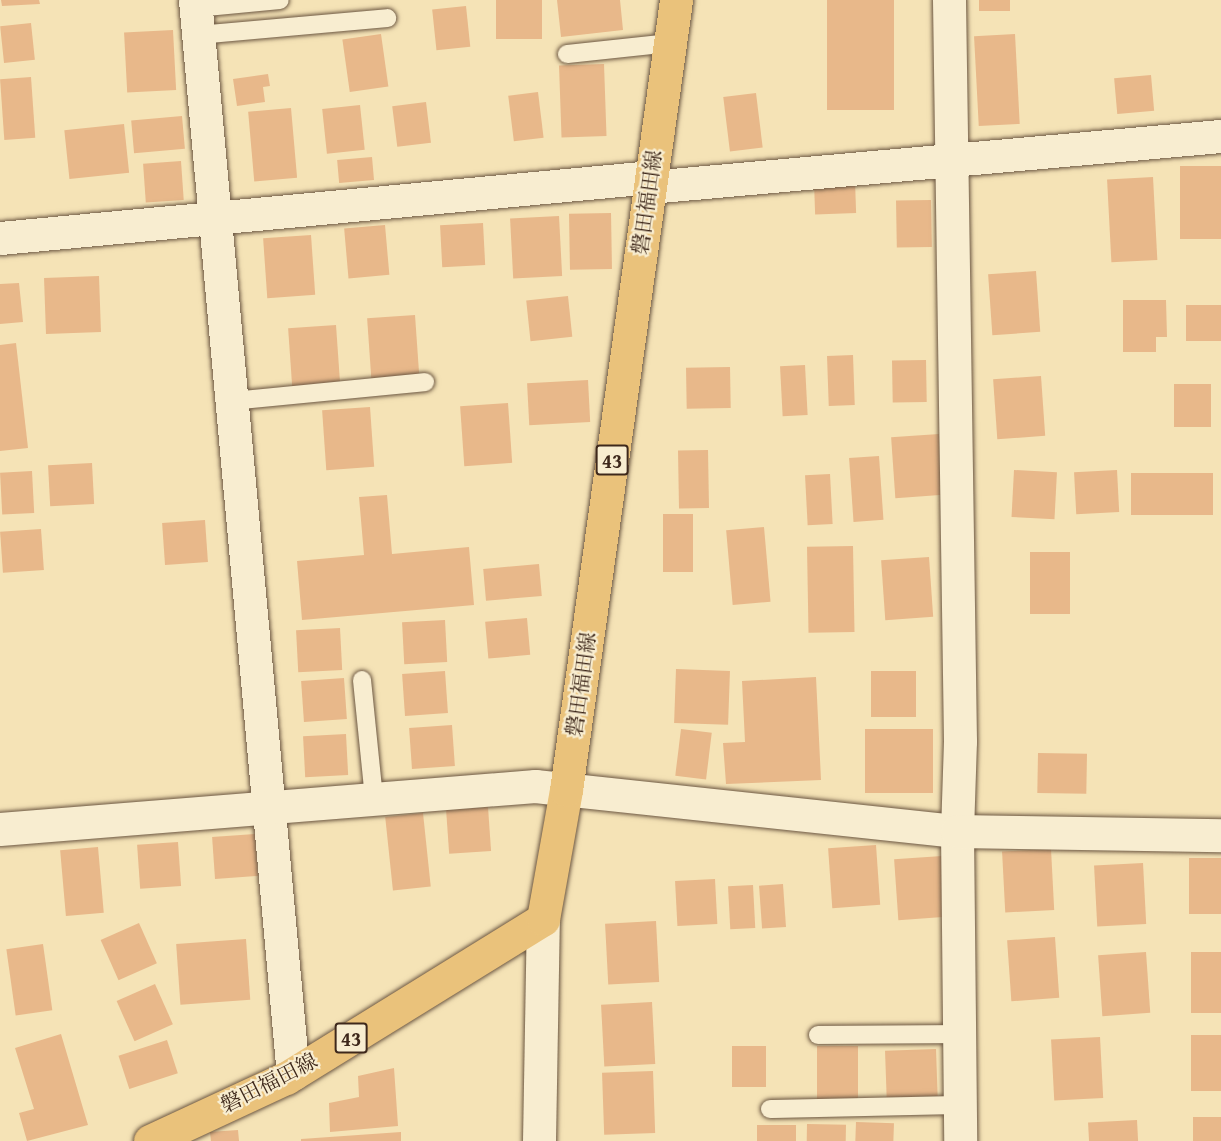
<!DOCTYPE html>
<meta charset="utf-8">
<style>
body{margin:0}
#map{position:relative;width:1221px;height:1141px;overflow:hidden;background:#f5e3b6;font-family:"Gentium Book Plus","Noto Serif JP",serif}
div>[style]{position:absolute}
.building>*{inset:0;background:#e8b88a;transform-origin:0 0}
.roads{filter:drop-shadow(0 0 2px #6c5742) drop-shadow(0 0 2px #6c5742)}
.lane>*{height:18px;margin:-9px;padding:0 9px;transform-origin:9px;border-radius:9px;background:#f8edd0}
.street>*{height:33px;margin:-16.5px;padding:0 16.5px;transform-origin:16.5px;border-radius:16.5px;background:#f8edd0}
.secondary>*{height:33px;margin:-16.5px;padding:0 16.5px;transform-origin:16.5px;border-radius:16.5px;background:#f8edd0}
.primary>*{height:33px;margin:-16.5px;padding:0 16.5px;transform-origin:16.5px;border-radius:16.5px;background:#eac27b}
span{translate:-50% -50%;white-space:nowrap;text-align:center;line-height:1.15;-webkit-text-stroke:4.5px #f8edd0;paint-order:stroke}
.shield-label span{padding:2px 4px;background:#f8edd0;border:2px solid;border-radius:4px;-webkit-text-stroke-width:0}
.shield-label{font-size:20px;color:#3e281b;font-weight:700}
.street-label{font-size:21px;color:#3e281b}
</style>
<div id="map">
<div class="building">
<div style="clip-path:polygon(1px 0,39px 0,40px 4px,2px 6px)"></div>
<div style="left:496px;top:0;width:46px;height:39px"></div>
<div style="clip-path:polygon(557px 0,620px 0,623px 30px,561px 37px)"></div>
<div style="left:827px;top:0;width:67px;height:110px"></div>
<div style="left:979px;top:0;width:31px;height:11px"></div>
<div style="left:466px;top:6px;width:41px;height:34px;rotate:84deg"></div>
<div style="left:31px;top:23px;width:37px;height:31px;rotate:84deg"></div>
<div style="left:173px;top:30px;width:60px;height:49px;rotate:87deg"></div>
<div style="left:381px;top:34px;width:53px;height:39px;rotate:82deg"></div>
<div style="left:1015px;top:34px;width:90px;height:41px;rotate:87deg"></div>
<div style="left:604px;top:64px;width:72px;height:45px;rotate:88deg"></div>
<div style="clip-path:polygon(268px 74px,270px 86px,263px 87px,265px 102px,237px 106px,233px 79px)"></div>
<div style="left:1151px;top:75px;width:36px;height:37px;rotate:85deg"></div>
<div style="left:31px;top:77px;width:61px;height:31px;rotate:86deg"></div>
<div style="left:538px;top:92px;width:46px;height:30px;rotate:83deg"></div>
<div style="left:756px;top:93px;width:55px;height:33px;rotate:83deg"></div>
<div style="left:426px;top:102px;width:41px;height:34px;rotate:83deg"></div>
<div style="left:360px;top:105px;width:45px;height:38px;rotate:84deg"></div>
<div style="left:291px;top:108px;width:70px;height:43px;rotate:85deg"></div>
<div style="left:182px;top:116px;width:33px;height:51px;rotate:85deg"></div>
<div style="left:124px;top:124px;width:49px;height:60px;rotate:84deg"></div>
<div style="left:372px;top:157px;width:23px;height:35px;rotate:85deg"></div>
<div style="left:181px;top:161px;width:39px;height:38px;rotate:86deg"></div>
<div style="left:1180px;top:166px;width:41px;height:73px"></div>
<div style="left:1153px;top:177px;width:83px;height:46px;rotate:87deg"></div>
<div style="left:855px;top:181px;width:32px;height:41px;rotate:88deg"></div>
<div style="left:931px;top:200px;width:47px;height:35px;rotate:89deg"></div>
<div style="left:611px;top:213px;width:56px;height:42px;rotate:89deg"></div>
<div style="left:559px;top:216px;width:60px;height:49px;rotate:87deg"></div>
<div style="left:483px;top:223px;width:42px;height:43px;rotate:87deg"></div>
<div style="left:385px;top:225px;width:50px;height:41px;rotate:85deg"></div>
<div style="left:311px;top:235px;width:60px;height:48px;rotate:86deg"></div>
<div style="left:1036px;top:271px;width:61px;height:48px;rotate:86deg"></div>
<div style="left:99px;top:276px;width:56px;height:55px;rotate:88deg"></div>
<div style="clip-path:polygon(19px 283px,23px 322px,0 324px,0 284px)"></div>
<div style="left:568px;top:296px;width:41px;height:42px;rotate:84deg"></div>
<div style="clip-path:polygon(1123px 300px,1166px 300px,1167px 337px,1156px 337px,1156px 352px,1123px 352px)"></div>
<div style="left:1186px;top:305px;width:35px;height:36px"></div>
<div style="left:415px;top:315px;width:60px;height:48px;rotate:86deg"></div>
<div style="left:336px;top:325px;width:60px;height:48px;rotate:86deg"></div>
<div style="clip-path:polygon(16px 343px,28px 448px,0 451px,0 345px)"></div>
<div style="left:853px;top:355px;width:50px;height:26px;rotate:88deg"></div>
<div style="left:926px;top:360px;width:42px;height:34px;rotate:89deg"></div>
<div style="left:805px;top:365px;width:50px;height:25px;rotate:87deg"></div>
<div style="left:730px;top:367px;width:41px;height:44px;rotate:89deg"></div>
<div style="left:1041px;top:376px;width:60px;height:48px;rotate:86deg"></div>
<div style="left:588px;top:380px;width:42px;height:61px;rotate:87deg"></div>
<div style="left:1174px;top:384px;width:37px;height:43px"></div>
<div style="left:508px;top:403px;width:60px;height:48px;rotate:86deg"></div>
<div style="left:370px;top:407px;width:60px;height:48px;rotate:86deg"></div>
<div style="left:939px;top:434px;width:61px;height:48px;rotate:86deg"></div>
<div style="left:708px;top:450px;width:58px;height:30px;rotate:89deg"></div>
<div style="left:879px;top:456px;width:64px;height:30px;rotate:86deg"></div>
<div style="left:92px;top:463px;width:41px;height:44px;rotate:87deg"></div>
<div style="left:1014px;top:470px;width:43px;height:47px;rotate:3deg"></div>
<div style="left:1117px;top:470px;width:42px;height:43px;rotate:87deg"></div>
<div style="left:32px;top:471px;width:42px;height:32px;rotate:87deg"></div>
<div style="left:1213px;top:473px;width:42px;height:82px;rotate:90deg"></div>
<div style="left:830px;top:474px;width:50px;height:25px;rotate:87deg"></div>
<div style="clip-path:polygon(387px 495px,392px 554px,469px 547px,474px 605px,302px 620px,297px 561px,364px 555px,359px 497px)"></div>
<div style="left:663px;top:514px;width:30px;height:58px"></div>
<div style="left:205px;top:520px;width:42px;height:43px;rotate:86deg"></div>
<div style="left:764px;top:527px;width:75px;height:38px;rotate:85deg"></div>
<div style="left:41px;top:529px;width:41px;height:41px;rotate:86deg"></div>
<div style="left:853px;top:546px;width:86px;height:46px;rotate:89deg"></div>
<div style="left:1030px;top:552px;width:40px;height:62px"></div>
<div style="left:929px;top:557px;width:60px;height:48px;rotate:86deg"></div>
<div style="left:539px;top:564px;width:32px;height:56px;rotate:85deg"></div>
<div style="left:527px;top:618px;width:37px;height:42px;rotate:85deg"></div>
<div style="left:445px;top:620px;width:42px;height:43px;rotate:87deg"></div>
<div style="left:340px;top:628px;width:42px;height:44px;rotate:87deg"></div>
<div style="left:676px;top:669px;width:54px;height:54px;rotate:2deg"></div>
<div style="left:445px;top:671px;width:42px;height:43px;rotate:86deg"></div>
<div style="left:871px;top:671px;width:45px;height:46px"></div>
<div style="clip-path:polygon(816px 677px,821px 780px,726px 784px,723px 743px,745px 742px,742px 681px)"></div>
<div style="left:344px;top:678px;width:41px;height:43px;rotate:86deg"></div>
<div style="left:452px;top:725px;width:41px;height:43px;rotate:86deg"></div>
<div style="left:681px;top:729px;width:31px;height:47px;rotate:7deg"></div>
<div style="left:865px;top:729px;width:68px;height:64px"></div>
<div style="left:346px;top:734px;width:41px;height:43px;rotate:87deg"></div>
<div style="left:1038px;top:753px;width:49px;height:40px;rotate:1deg"></div>
<div style="left:488px;top:807px;width:44px;height:42px;rotate:86deg"></div>
<div style="left:423px;top:813px;width:74px;height:38px;rotate:84deg"></div>
<div style="left:255px;top:834px;width:42px;height:43px;rotate:86deg"></div>
<div style="left:178px;top:842px;width:44px;height:41px;rotate:86deg"></div>
<div style="left:876px;top:845px;width:60px;height:48px;rotate:86deg"></div>
<div style="left:98px;top:847px;width:66px;height:38px;rotate:85deg"></div>
<div style="left:1051px;top:849px;width:61px;height:49px;rotate:87deg"></div>
<div style="left:942px;top:856px;width:61px;height:48px;rotate:86deg"></div>
<div style="left:1189px;top:858px;width:32px;height:56px"></div>
<div style="left:1143px;top:863px;width:61px;height:49px;rotate:87deg"></div>
<div style="left:715px;top:879px;width:45px;height:40px;rotate:87deg"></div>
<div style="left:783px;top:884px;width:43px;height:24px;rotate:86deg"></div>
<div style="left:753px;top:885px;width:43px;height:25px;rotate:87deg"></div>
<div style="left:656px;top:921px;width:61px;height:51px;rotate:87deg"></div>
<div style="left:139px;top:923px;width:44px;height:42px;rotate:66deg"></div>
<div style="left:1055px;top:937px;width:61px;height:48px;rotate:86deg"></div>
<div style="left:246px;top:939px;width:61px;height:70px;rotate:86deg"></div>
<div style="left:43px;top:944px;width:67px;height:37px;rotate:82deg"></div>
<div style="left:1146px;top:952px;width:61px;height:48px;rotate:86deg"></div>
<div style="left:1221px;top:952px;width:61px;height:30px;rotate:90deg"></div>
<div style="left:155px;top:984px;width:44px;height:42px;rotate:66deg"></div>
<div style="left:652px;top:1002px;width:62px;height:51px;rotate:87deg"></div>
<div style="clip-path:polygon(61px 1034px,88px 1125px,27px 1141px,19px 1113px,34px 1109px,15px 1048px)"></div>
<div style="left:1191px;top:1035px;width:30px;height:56px"></div>
<div style="left:1100px;top:1037px;width:61px;height:49px;rotate:87deg"></div>
<div style="left:167px;top:1040px;width:35px;height:51px;rotate:72deg"></div>
<div style="left:732px;top:1046px;width:34px;height:41px"></div>
<div style="left:817px;top:1046px;width:41px;height:53px"></div>
<div style="left:936px;top:1049px;width:47px;height:51px;rotate:88deg"></div>
<div style="clip-path:polygon(394px 1068px,398px 1126px,330px 1132px,329px 1103px,359px 1097px,358px 1076px)"></div>
<div style="left:653px;top:1071px;width:62px;height:51px;rotate:88deg"></div>
<div style="left:1221px;top:1117px;width:24px;height:28px;rotate:90deg"></div>
<div style="left:1137px;top:1120px;width:21px;height:49px;rotate:87deg"></div>
<div style="left:856px;top:1122px;width:38px;height:19px;rotate:2deg"></div>
<div style="left:807px;top:1124px;width:39px;height:17px;rotate:1deg"></div>
<div style="left:757px;top:1125px;width:39px;height:16px"></div>
<div style="clip-path:polygon(238px 1130px,239px 1141px,211px 1141px,210px 1132px)"></div>
<div style="clip-path:polygon(401px 1132px,401px 1141px,301px 1141px,301px 1139px)"></div>
</div>
<div class="roads">
<div class="lane">
<div style="left:196px;top:8px;width:84px;rotate:-5.4deg"></div>
<div style="left:198px;top:35px;width:190px;rotate:-5.1deg"></div>
<div style="left:567px;top:54px;width:104px;rotate:-6.1deg"></div>
<div style="left:232px;top:401px;width:194px;rotate:-5.6deg"></div>
<div style="left:362px;top:680px;width:120px;rotate:84.2deg"></div>
<div style="left:818px;top:1035px;width:141px;rotate:-0.4deg"></div>
<div style="left:770px;top:1109px;width:190px;rotate:-1.2deg"></div>
</div>
<div class="street">
<div style="left:195px;top:0;width:1078px;rotate:84.79deg"></div>
<div style="left:949px;top:0;width:741px;rotate:89.15deg"></div>
<div style="left:960px;top:741px;width:90px;rotate:91.9deg"></div>
<div style="left:957px;top:831px;width:310px;rotate:89.4deg"></div>
<div style="left:649px;top:187px;width:574px;rotate:-5.1deg"></div>
<div style="left:0;top:238px;width:654px;rotate:-5.35deg"></div>
<div style="left:0;top:829px;width:537px;rotate:-4.6deg"></div>
<div style="left:535px;top:786px;width:424px;rotate:6.1deg"></div>
<div style="left:957px;top:831px;width:264px;rotate:0.9deg"></div>
</div>
<div class="secondary">
<div style="left:539px;top:1141px;width:222px;rotate:-89deg"></div>
</div>
<div class="primary">
<div style="left:150px;top:1141px;width:150px;rotate:-24.9deg"></div>
<div style="left:286px;top:1078px;width:302px;rotate:-31.7deg"></div>
<div style="left:543px;top:919px;width:131px;rotate:-79.9deg"></div>
<div style="left:566px;top:790px;width:798px;rotate:-82.07deg"></div>
</div>
</div>
<div class="shield-label">
<span style="left:612px;top:460px">43</span>
<span style="left:351px;top:1038px">43</span>
</div>
<div class="street-label">
<span style="left:647px;top:202px;rotate:-82deg">磐田福田線</span>
<span style="left:581px;top:684px;rotate:-82deg">磐田福田線</span>
<span style="left:269px;top:1083px;rotate:-27deg">磐田福田線</span>
</div>
</div>
